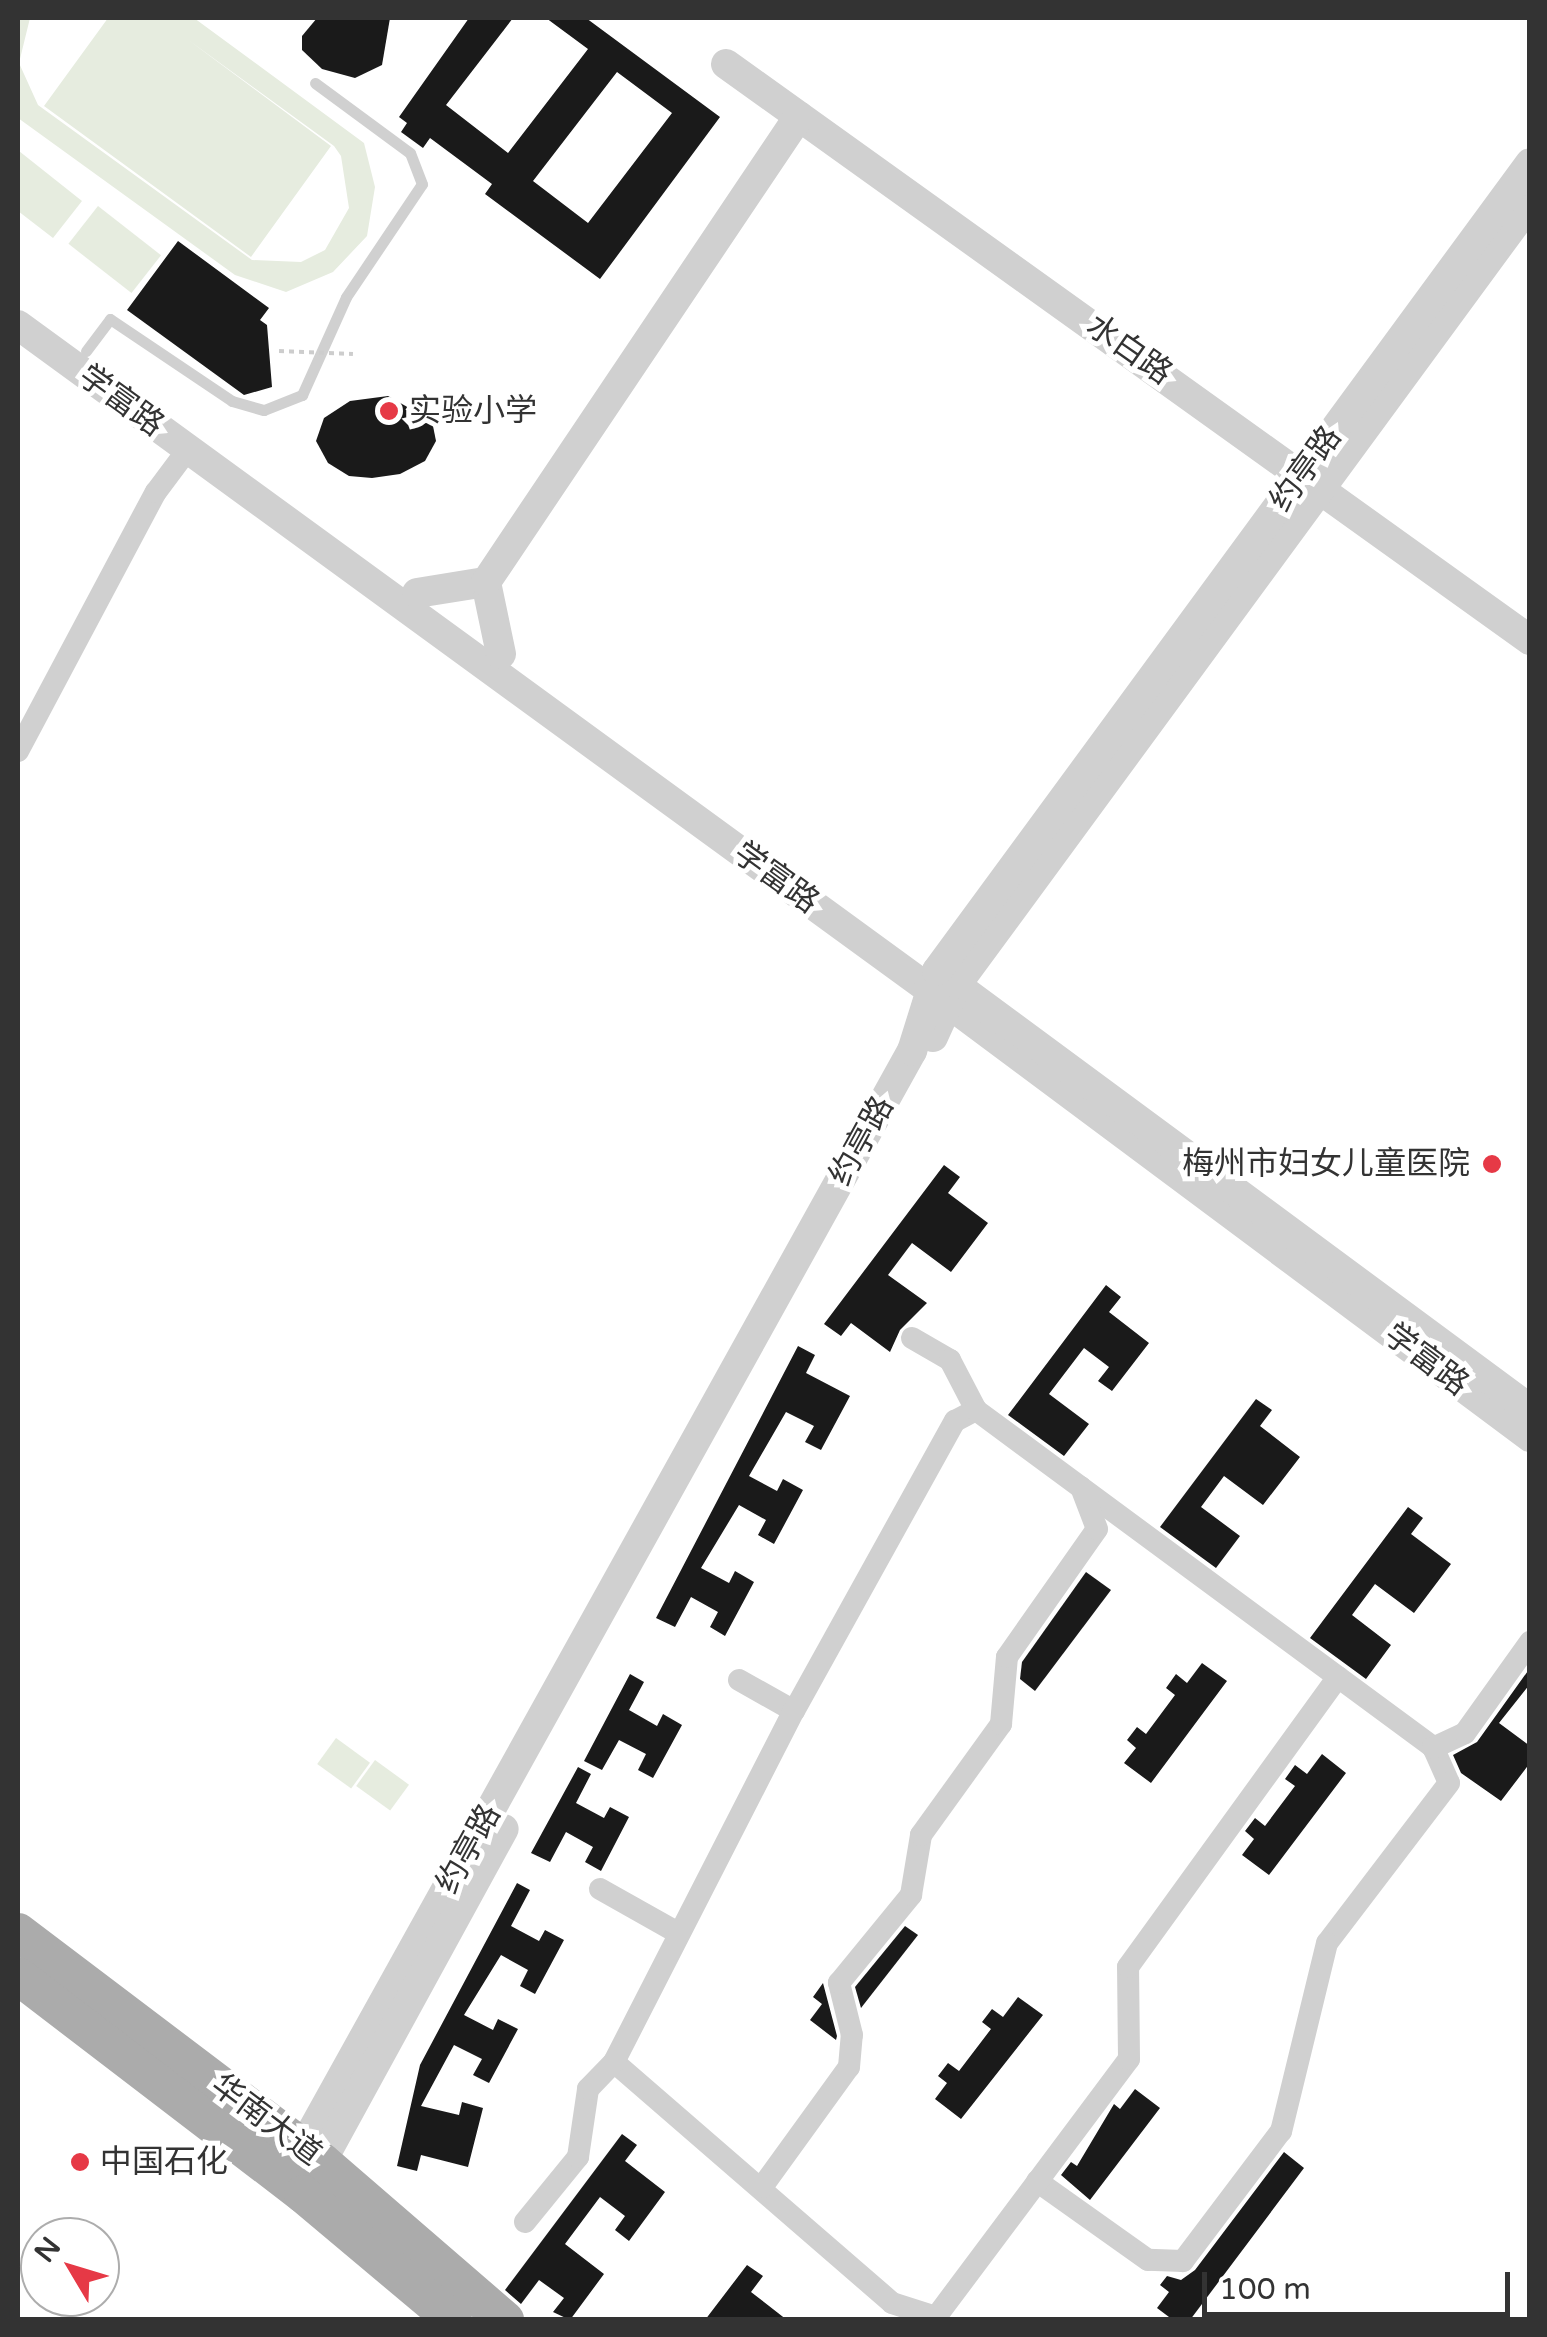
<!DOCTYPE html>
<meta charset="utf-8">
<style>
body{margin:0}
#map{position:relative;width:1547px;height:2337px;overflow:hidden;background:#fff;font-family:"Varela Round","Noto Sans SC",sans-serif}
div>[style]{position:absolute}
.green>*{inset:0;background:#e6ecdf;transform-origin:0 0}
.building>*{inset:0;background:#1a1a1a}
.service>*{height:11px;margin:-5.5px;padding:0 5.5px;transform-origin:5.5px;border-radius:5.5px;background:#d0d0d0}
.minor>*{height:22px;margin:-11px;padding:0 11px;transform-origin:11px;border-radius:11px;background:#d0d0d0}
.tertiary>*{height:30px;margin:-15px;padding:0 15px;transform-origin:15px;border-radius:15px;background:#d0d0d0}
.primary>*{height:38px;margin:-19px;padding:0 19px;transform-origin:19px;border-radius:19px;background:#ababab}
.path-bridge>*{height:4px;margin-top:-2px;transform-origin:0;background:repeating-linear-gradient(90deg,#cdcdcd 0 5px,transparent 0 10px)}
.dots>*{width:28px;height:28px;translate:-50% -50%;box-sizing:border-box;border:5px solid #fff;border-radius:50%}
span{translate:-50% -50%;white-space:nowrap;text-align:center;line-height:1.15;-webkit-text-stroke:10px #fff;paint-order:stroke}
.street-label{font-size:32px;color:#333}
.poi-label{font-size:32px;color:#333}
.left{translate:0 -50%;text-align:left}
.right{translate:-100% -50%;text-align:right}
.frame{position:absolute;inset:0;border:20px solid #333;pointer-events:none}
.north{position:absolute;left:20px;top:2217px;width:100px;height:100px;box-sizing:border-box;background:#fff;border:2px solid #adadad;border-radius:50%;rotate:308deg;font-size:28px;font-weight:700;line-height:40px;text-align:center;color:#333}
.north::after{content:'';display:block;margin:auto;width:35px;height:45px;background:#e63946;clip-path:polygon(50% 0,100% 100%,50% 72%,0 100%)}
.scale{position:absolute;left:1202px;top:2272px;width:308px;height:45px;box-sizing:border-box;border:5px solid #333;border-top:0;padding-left:12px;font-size:30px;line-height:35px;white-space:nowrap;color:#333;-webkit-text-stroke:8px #fff;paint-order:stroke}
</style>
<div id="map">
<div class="green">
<div style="clip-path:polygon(18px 18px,30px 18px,19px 63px,38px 105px,252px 260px,301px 262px,325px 250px,349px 208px,341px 156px,334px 146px,187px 39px,331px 146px,251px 257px,44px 106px,108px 18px,194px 18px,364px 143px,375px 187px,367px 236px,333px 272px,286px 292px,235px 275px,18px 118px)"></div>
<div style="clip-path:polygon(19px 151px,82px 201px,53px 238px,18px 211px)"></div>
<div style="left:98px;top:206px;width:80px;height:48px;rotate:38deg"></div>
<div style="left:336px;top:1738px;width:42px;height:32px;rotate:36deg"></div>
<div style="left:375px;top:1760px;width:42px;height:32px;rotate:36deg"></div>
</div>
<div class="building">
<div style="clip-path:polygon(317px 18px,390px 18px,382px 65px,355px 78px,322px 69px,302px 50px,302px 36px)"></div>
<div style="clip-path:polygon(evenodd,469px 18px,513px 18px,446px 105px,508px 153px,588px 49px,546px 18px,586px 18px,720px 117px,600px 279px,485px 194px,492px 184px,430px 138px,423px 148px,401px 132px,407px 123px,399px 117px,469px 18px,617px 72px,672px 113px,588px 223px,533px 181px,617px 72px)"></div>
<div style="clip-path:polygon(178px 241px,269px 308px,260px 320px,267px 325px,272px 387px,244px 395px,127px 310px)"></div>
<div style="clip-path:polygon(388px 396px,432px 421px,436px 441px,425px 461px,400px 474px,372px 478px,349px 476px,328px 463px,316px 441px,324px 418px,350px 401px)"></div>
<div style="clip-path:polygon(944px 1165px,960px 1177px,948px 1193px,988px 1223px,951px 1272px,912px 1243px,888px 1275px,927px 1303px,900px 1330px,890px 1352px,851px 1323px,841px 1336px,824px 1324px)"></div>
<div style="clip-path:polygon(1106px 1285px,1121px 1297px,1109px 1312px,1149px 1343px,1112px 1391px,1098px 1381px,1109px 1367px,1084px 1348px,1049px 1394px,1089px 1424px,1064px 1456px,1008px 1415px)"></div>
<div style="clip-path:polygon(798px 1346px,815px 1355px,806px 1373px,850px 1396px,821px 1450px,805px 1442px,814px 1426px,786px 1412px,749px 1476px,777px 1491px,783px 1479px,803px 1490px,774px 1544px,758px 1535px,766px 1520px,739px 1505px,701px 1568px,729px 1583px,735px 1571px,754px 1582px,725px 1636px,710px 1627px,718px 1612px,691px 1597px,675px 1627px,656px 1618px)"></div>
<div style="clip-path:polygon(1256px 1399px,1272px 1410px,1260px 1426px,1300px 1457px,1263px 1505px,1224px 1476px,1201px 1507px,1240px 1536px,1216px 1568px,1160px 1527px)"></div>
<div style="clip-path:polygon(1408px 1507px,1423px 1518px,1411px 1534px,1451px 1564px,1414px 1613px,1375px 1584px,1352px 1615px,1391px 1645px,1366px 1679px,1310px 1638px)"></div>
<div style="clip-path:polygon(1086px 1572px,1111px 1590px,1035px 1691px,1020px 1679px,1022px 1662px)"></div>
<div style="clip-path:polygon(1202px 1663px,1227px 1681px,1151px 1783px,1124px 1763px,1136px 1748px,1127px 1740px,1137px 1727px,1146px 1734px,1175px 1695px,1166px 1688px,1176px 1674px,1187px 1683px)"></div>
<div style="clip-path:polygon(1530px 1668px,1530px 1684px,1499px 1723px,1530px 1746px,1530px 1763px,1501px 1801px,1461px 1773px,1453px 1755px,1477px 1742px)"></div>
<div style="clip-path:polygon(630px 1674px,644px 1682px,629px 1710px,657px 1726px,663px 1714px,682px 1725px,653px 1778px,638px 1770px,646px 1754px,619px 1740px,602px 1770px,584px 1761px)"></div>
<div style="clip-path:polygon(1322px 1754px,1346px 1773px,1269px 1875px,1242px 1855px,1254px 1839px,1245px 1831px,1255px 1818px,1265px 1826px,1295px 1786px,1285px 1779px,1295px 1765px,1307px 1774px)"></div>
<div style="clip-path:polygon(578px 1767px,591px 1774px,576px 1803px,604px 1818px,610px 1807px,629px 1817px,601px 1871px,585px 1862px,593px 1847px,566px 1832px,550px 1862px,531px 1853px)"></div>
<div style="clip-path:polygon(517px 1883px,530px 1890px,511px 1926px,539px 1941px,545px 1930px,564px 1940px,535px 1994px,520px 1986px,528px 1970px,501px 1955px,464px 2015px,493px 2030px,498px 2019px,518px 2029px,489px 2083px,473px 2075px,482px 2059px,454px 2045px,421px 2106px,459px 2115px,462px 2102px,483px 2108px,468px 2167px,421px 2155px,417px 2171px,397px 2166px,420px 2065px)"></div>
<div style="clip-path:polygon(905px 1926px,918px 1935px,861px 2008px,855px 1987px)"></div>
<div style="clip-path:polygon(823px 1983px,837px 2036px,836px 2040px,810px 2020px,822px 2004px,813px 1997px)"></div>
<div style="clip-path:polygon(1018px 1997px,1043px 2015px,961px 2119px,935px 2099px,947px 2083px,938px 2076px,948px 2063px,959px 2071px,991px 2029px,982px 2022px,992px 2009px,1003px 2017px)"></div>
<div style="clip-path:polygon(1135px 2089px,1160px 2108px,1090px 2200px,1061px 2175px,1071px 2162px,1077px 2166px,1114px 2104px,1120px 2109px)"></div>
<div style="clip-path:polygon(622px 2134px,637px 2145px,625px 2161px,665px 2192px,629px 2241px,615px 2230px,625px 2216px,600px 2197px,565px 2244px,604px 2274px,570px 2320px,553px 2312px,564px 2298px,539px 2280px,521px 2304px,505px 2290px)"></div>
<div style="clip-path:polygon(1284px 2152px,1304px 2168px,1190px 2320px,1173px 2320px,1157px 2308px,1169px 2292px,1160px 2285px,1167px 2276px,1181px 2280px,1195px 2270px)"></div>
<div style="clip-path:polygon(747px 2265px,763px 2276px,751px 2292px,787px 2320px,705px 2320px)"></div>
</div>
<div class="service">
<div style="left:86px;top:351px;width:40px;rotate:-53deg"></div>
<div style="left:110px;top:319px;width:147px;rotate:33.9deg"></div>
<div style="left:232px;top:401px;width:33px;rotate:16deg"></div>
<div style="left:264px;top:410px;width:41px;rotate:-21.5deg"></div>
<div style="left:302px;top:395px;width:107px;rotate:-65.8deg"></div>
<div style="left:346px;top:297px;width:136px;rotate:-56.1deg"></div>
<div style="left:422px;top:184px;width:33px;rotate:-111deg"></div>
<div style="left:410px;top:153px;width:118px;rotate:-143.6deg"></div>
</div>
<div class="minor">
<div style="left:18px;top:751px;width:293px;rotate:-62deg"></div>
<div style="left:156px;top:492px;width:54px;rotate:-53.3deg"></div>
<div style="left:912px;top:1338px;width:44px;rotate:30.1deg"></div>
<div style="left:950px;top:1360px;width:56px;rotate:62.5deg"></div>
<div style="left:739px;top:1680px;width:63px;rotate:29.4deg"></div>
<div style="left:794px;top:1711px;width:332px;rotate:-61deg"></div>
<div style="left:955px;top:1421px;width:24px;rotate:-28deg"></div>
<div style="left:976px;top:1410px;width:568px;rotate:36.41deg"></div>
<div style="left:1433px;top:1747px;width:39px;rotate:66deg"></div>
<div style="left:1449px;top:1783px;width:201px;rotate:127.3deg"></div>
<div style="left:1327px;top:1943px;width:194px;rotate:103.7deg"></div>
<div style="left:1281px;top:2131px;width:163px;rotate:127deg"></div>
<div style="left:1183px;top:2261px;width:35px;rotate:-178deg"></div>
<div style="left:1148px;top:2260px;width:136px;rotate:-144.6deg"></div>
<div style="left:1433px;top:1748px;width:35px;rotate:-25deg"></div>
<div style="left:1465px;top:1733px;width:112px;rotate:-54.5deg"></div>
<div style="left:600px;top:1889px;width:90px;rotate:29.4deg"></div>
<div style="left:614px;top:2062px;width:368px;rotate:40.9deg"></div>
<div style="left:892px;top:2303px;width:46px;rotate:17.7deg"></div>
<div style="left:936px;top:2317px;width:322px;rotate:-53.2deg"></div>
<div style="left:1129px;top:2059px;width:92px;rotate:-90.6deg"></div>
<div style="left:1128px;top:1967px;width:358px;rotate:-54.1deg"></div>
<div style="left:762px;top:2187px;width:148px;rotate:-54.1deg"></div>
<div style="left:849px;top:2067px;width:32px;rotate:-85deg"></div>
<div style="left:852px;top:2035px;width:54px;rotate:-104deg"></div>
<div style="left:839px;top:1983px;width:114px;rotate:-50.7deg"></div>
<div style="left:911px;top:1895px;width:61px;rotate:-80.5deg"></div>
<div style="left:921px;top:1835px;width:137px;rotate:-54.2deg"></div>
<div style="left:1001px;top:1724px;width:67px;rotate:-84.9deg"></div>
<div style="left:1007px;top:1657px;width:156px;rotate:-54.9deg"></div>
<div style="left:1097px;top:1529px;width:45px;rotate:-110.9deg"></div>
<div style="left:525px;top:2222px;width:84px;rotate:-50.8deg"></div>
<div style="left:578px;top:2157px;width:69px;rotate:-81.6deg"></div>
<div style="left:588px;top:2089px;width:37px;rotate:-46deg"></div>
<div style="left:614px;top:2062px;width:394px;rotate:-62.9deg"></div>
</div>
<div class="tertiary">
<div style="left:726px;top:64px;width:989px;rotate:35.62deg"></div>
<div style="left:18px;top:325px;width:1127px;rotate:36.09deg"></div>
<div style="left:929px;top:989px;width:750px;rotate:36.7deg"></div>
<div style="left:417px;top:593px;width:70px;rotate:-9.1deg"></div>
<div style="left:501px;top:654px;width:74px;rotate:-101.8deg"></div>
<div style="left:486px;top:582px;width:561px;rotate:-56.11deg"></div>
<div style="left:941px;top:974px;width:732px;rotate:36.45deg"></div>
<div style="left:933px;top:1037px;width:58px;rotate:-65.6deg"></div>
<div style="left:957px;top:984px;width:969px;rotate:-53.73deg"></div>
<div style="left:292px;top:2167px;width:1277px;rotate:-60.95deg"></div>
<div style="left:912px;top:1051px;width:84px;rotate:-72.6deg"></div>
<div style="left:937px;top:971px;width:1002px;rotate:-53.72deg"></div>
<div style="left:312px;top:2179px;width:399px;rotate:-61.3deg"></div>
</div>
<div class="primary">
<div style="left:18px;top:1932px;width:381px;rotate:37.1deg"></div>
<div style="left:322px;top:2162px;width:242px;rotate:40.8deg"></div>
<div style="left:18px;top:1976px;width:359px;rotate:37.4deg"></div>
<div style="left:303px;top:2194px;width:196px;rotate:40deg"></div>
</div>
<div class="path-bridge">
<div style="left:279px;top:351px;width:74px;rotate:2.3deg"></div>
</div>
<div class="dots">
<div style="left:389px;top:411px;background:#e63946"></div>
<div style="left:1492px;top:1164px;background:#e63946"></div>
<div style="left:80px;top:2162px;background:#e63946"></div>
</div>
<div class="street-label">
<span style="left:1129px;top:350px;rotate:35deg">水白路</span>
<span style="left:121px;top:401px;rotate:36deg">学富路</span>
<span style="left:1306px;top:469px;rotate:-54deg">约亭路</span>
<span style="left:776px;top:878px;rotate:36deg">学富路</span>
<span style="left:862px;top:1141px;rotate:-61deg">约亭路</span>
<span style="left:1426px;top:1360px;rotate:37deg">学富路</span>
<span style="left:469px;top:1849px;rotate:-61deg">约亭路</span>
<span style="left:266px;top:2120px;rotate:37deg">华南大道</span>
</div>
<div class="poi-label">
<span class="left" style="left:409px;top:411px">实验小学</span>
<span class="right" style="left:1470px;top:1164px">梅州市妇女儿童医院</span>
<span class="left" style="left:100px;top:2162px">中国石化</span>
</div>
<div class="frame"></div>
<div class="north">N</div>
<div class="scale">100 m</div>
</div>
